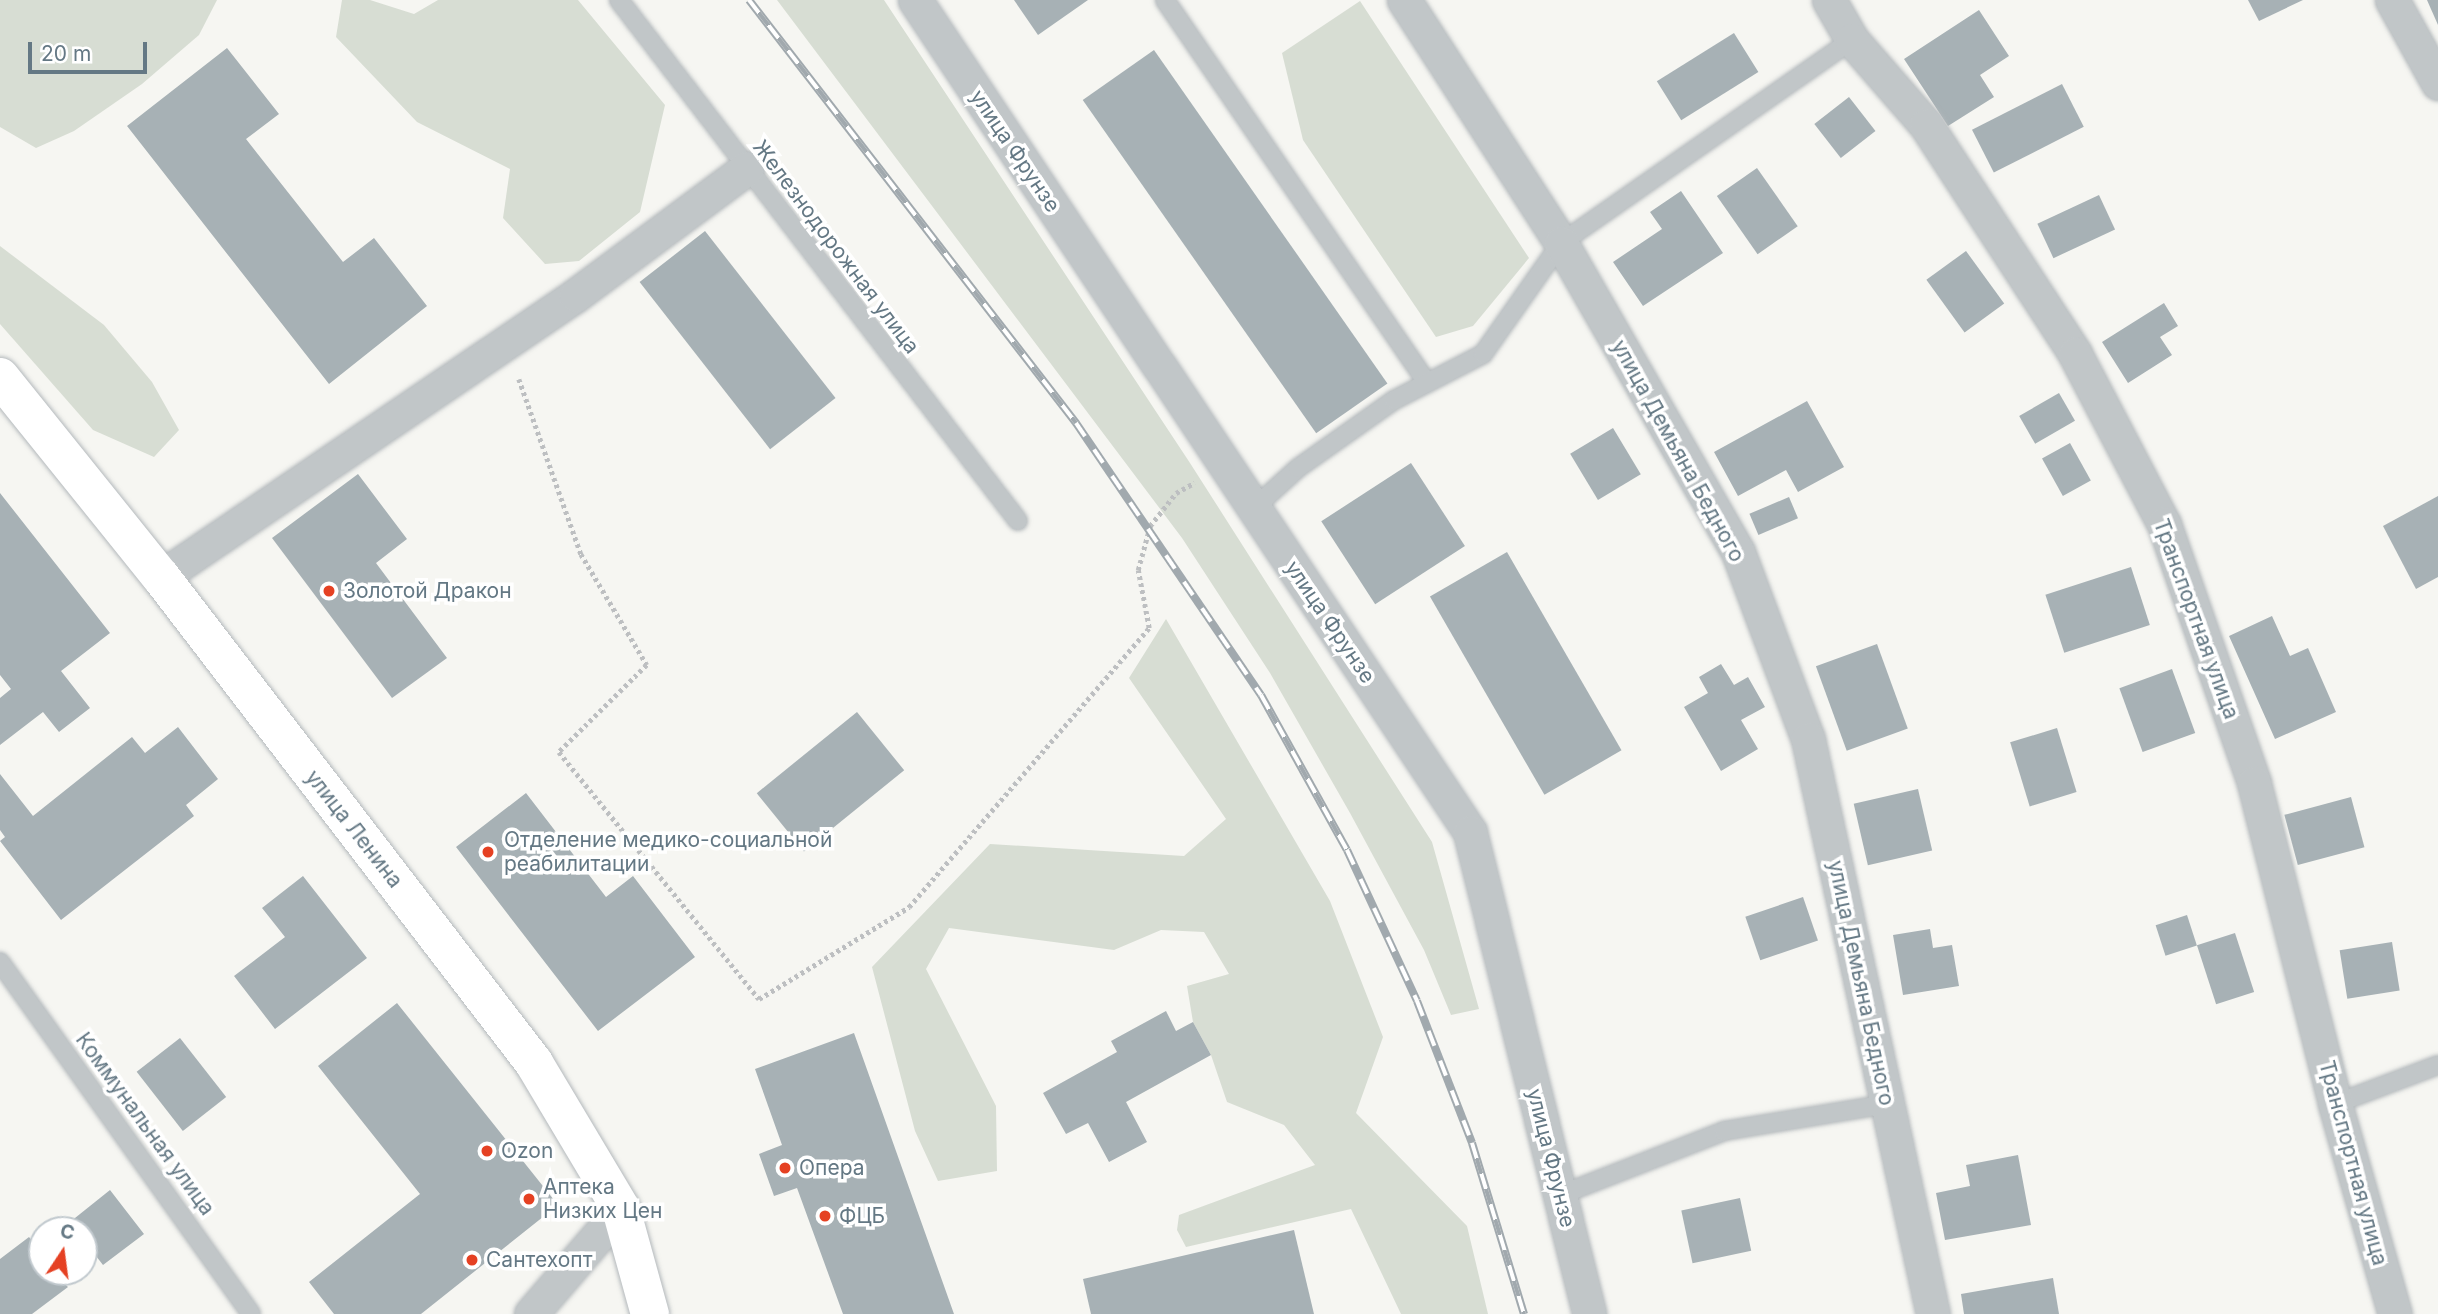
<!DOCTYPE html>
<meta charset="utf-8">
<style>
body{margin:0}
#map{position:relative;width:2438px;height:1314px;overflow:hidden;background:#f6f6f2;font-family:Inter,sans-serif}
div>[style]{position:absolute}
.green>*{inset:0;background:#d7ddd3}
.building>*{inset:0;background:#a7b1b5;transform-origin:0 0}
.path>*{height:4.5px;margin-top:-2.25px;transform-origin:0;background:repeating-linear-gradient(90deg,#bdbfc1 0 3.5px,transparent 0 7px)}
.roads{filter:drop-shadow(0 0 2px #b4b9bc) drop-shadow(0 0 2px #b4b9bc)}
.lane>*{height:18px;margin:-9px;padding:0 9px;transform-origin:9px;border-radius:9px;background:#c1c6c8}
.street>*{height:33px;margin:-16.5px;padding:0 16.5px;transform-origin:16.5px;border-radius:16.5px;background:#c1c6c8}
.primary>*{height:38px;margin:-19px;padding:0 19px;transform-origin:19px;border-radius:19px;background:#fff}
.rail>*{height:8px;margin-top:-4px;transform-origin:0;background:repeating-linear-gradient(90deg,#fff 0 16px,#a1a9ae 0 32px);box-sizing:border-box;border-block:2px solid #a1a9ae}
.dots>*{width:19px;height:19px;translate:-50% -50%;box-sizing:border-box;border:4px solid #fff;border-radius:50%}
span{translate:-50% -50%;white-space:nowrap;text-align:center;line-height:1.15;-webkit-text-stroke:7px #fff;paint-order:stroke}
.street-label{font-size:21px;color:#647884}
.poi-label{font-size:21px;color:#647884}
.left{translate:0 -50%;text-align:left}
.north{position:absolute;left:28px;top:1216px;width:70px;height:70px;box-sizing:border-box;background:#fff;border:2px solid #c1c9ce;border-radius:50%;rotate:13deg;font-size:19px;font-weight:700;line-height:28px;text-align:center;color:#647884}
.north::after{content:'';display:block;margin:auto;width:24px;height:32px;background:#e54123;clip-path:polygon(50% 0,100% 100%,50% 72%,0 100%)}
.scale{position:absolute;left:28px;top:42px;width:119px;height:32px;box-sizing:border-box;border:4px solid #647884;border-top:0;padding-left:9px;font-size:21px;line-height:24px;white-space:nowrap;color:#647884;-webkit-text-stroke:5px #fff;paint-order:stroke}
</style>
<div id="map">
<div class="green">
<div style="clip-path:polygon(0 0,217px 0,199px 35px,142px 84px,74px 131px,36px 148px,0 127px)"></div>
<div style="clip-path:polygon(342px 0,370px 0,414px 14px,438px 0,578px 0,665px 105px,640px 212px,579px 261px,545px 264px,503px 218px,510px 169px,417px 122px,336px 37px)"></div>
<div style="clip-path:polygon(777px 0,884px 0,1190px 463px,1432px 842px,1479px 1009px,1451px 1015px,1424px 950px,1350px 813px,1270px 673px,1182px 538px)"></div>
<div style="clip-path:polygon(1360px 1px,1529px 258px,1473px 326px,1436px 337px,1303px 140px,1282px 53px)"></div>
<div style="clip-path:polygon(0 246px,104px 325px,152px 382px,179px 430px,154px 457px,93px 430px,0 324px)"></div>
<div style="clip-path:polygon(1166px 619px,1330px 901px,1383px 1037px,1356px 1113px,1467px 1226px,1488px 1314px,1401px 1314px,1351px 1209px,1186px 1247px,1177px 1230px,1179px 1215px,1315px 1165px,1284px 1125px,1227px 1102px,1211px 1055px,1193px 1022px,1187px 986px,1229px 974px,1204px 932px,1161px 930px,1114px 950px,949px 928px,926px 969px,996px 1106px,997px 1171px,938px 1181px,915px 1131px,872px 967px,990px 844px,1184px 856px,1226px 819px,1129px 678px)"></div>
</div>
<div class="building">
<div style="clip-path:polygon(1014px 0,1088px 0,1038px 35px)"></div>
<div style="clip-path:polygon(2248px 0,2303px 0,2259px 21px)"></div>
<div style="clip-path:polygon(2427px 0,2438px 0,2438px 25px)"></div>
<div style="clip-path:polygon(1979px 10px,2009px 56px,1980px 75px,1994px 97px,1948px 126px,1904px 59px)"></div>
<div style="left:1734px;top:33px;width:46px;height:91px;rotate:58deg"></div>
<div style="clip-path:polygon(227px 48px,279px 114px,246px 139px,343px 262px,374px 238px,427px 306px,329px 384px,127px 126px)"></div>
<div style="left:1154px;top:50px;width:407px;height:87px;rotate:55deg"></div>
<div style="left:2062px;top:84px;width:48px;height:101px;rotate:63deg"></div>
<div style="left:1849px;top:97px;width:43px;height:44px;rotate:52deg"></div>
<div style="left:1757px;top:168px;width:71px;height:49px;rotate:55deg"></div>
<div style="clip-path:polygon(1681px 191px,1723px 253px,1643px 306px,1613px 262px,1662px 229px,1650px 212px)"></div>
<div style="left:2099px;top:195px;width:38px;height:68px;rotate:65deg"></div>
<div style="left:705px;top:231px;width:212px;height:83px;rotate:52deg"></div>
<div style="left:1966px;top:251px;width:65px;height:49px;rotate:54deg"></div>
<div style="clip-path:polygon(2164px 303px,2178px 326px,2160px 337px,2172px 355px,2128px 383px,2102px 342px)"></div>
<div style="left:2059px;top:393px;width:32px;height:46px;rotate:60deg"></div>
<div style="clip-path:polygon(1807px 401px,1844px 467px,1798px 492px,1786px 470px,1738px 496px,1714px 452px)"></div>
<div style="left:1613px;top:428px;width:54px;height:50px;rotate:59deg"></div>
<div style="left:2070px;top:443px;width:43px;height:32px;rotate:61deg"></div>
<div style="left:1411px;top:463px;width:99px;height:107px;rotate:57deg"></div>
<div style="clip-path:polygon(358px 474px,407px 539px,376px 563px,447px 658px,392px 698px,272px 538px)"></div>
<div style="clip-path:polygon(0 493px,110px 633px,61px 671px,90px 708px,59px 732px,43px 712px,0 745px,0 698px,11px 689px,0 675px)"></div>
<div style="clip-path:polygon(2438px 496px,2438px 577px,2416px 589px,2383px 526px)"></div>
<div style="left:1789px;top:497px;width:23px;height:43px;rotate:67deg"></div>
<div style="left:1507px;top:552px;width:229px;height:89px;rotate:60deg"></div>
<div style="left:2131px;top:567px;width:61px;height:90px;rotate:72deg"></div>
<div style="clip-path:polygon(2272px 616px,2290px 656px,2308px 648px,2336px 712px,2275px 739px,2229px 636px)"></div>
<div style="left:1877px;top:644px;width:90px;height:65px;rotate:70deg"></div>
<div style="clip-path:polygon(1721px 664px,1734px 685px,1748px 677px,1765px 707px,1741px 720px,1758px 749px,1721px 771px,1684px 707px,1708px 693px,1699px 677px)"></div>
<div style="left:2172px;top:669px;width:68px;height:56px;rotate:70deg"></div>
<div style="left:857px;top:712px;width:75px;height:129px;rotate:51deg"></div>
<div style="clip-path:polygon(178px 727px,218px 779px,186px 805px,194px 816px,61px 920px,0 841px,5px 837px,0 830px,0 774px,33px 816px,132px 737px,145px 753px)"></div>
<div style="left:2057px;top:728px;width:67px;height:49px;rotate:73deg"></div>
<div style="left:1918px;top:789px;width:63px;height:66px;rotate:77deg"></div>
<div style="clip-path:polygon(526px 793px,606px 897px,633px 876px,695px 957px,598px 1031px,456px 847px)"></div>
<div style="left:2351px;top:797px;width:52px;height:69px;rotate:75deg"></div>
<div style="clip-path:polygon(303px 876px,367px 958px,275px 1029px,234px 976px,285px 937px,262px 908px)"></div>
<div style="left:1803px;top:897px;width:46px;height:61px;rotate:71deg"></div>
<div style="left:2187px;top:915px;width:32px;height:33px;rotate:72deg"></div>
<div style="clip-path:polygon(1930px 929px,1933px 948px,1952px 945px,1959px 986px,1903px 995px,1893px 935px)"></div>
<div style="left:2235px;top:933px;width:62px;height:40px;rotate:72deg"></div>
<div style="left:2392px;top:942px;width:49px;height:53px;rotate:81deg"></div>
<div style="clip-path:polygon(397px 1003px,558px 1205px,421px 1314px,334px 1314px,309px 1282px,420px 1194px,318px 1066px)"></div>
<div style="clip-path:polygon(1166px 1011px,1176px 1031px,1193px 1022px,1211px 1055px,1126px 1102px,1147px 1142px,1109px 1162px,1088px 1123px,1066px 1134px,1043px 1093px,1117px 1052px,1111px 1041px)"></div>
<div style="clip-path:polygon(854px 1033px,954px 1314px,843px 1314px,797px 1188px,774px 1196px,759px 1154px,782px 1145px,755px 1069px)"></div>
<div style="left:180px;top:1038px;width:75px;height:55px;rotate:52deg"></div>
<div style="clip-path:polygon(2018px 1155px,2031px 1225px,1945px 1240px,1936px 1193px,1970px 1186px,1966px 1165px)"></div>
<div style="clip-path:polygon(110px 1190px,144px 1234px,103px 1265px,96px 1256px,84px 1266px,84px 1230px,76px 1230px,70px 1222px)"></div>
<div style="left:1740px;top:1198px;width:54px;height:60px;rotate:78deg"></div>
<div style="clip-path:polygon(1294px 1230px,1314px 1314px,1091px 1314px,1083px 1279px)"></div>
<div style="clip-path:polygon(29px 1237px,42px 1253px,42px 1272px,76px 1272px,63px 1282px,68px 1287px,32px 1314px,0 1314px,0 1259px)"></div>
<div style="clip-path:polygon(2053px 1278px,2059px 1314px,1964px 1314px,1961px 1294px)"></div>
</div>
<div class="path">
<div style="left:519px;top:379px;width:186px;rotate:70.5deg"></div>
<div style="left:581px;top:554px;width:129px;rotate:59.3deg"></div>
<div style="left:647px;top:665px;width:124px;rotate:135.3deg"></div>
<div style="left:559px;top:752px;width:318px;rotate:51deg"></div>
<div style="left:759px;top:999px;width:176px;rotate:-31.5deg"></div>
<div style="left:909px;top:907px;width:368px;rotate:-49.3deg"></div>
<div style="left:1149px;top:628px;width:59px;rotate:-100.7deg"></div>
<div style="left:1138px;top:570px;width:46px;rotate:-74.7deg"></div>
<div style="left:1150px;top:526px;width:42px;rotate:-51.8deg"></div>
<div style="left:1176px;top:493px;width:21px;rotate:-29deg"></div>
</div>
<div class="roads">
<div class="lane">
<div style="left:619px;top:0;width:656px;rotate:52.55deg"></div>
<div style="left:1165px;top:0;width:464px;rotate:55.6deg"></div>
<div style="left:1254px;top:508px;width:59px;rotate:-42.3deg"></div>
<div style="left:1298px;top:468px;width:118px;rotate:-35.3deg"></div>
<div style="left:1394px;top:400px;width:100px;rotate:-27.3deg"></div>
<div style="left:1483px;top:354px;width:136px;rotate:-54.9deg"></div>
<div style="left:1561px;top:243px;width:355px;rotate:-34.9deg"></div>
<div style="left:0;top:962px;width:432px;rotate:54.5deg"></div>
<div style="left:2335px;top:1104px;width:110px;rotate:-20.7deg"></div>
<div style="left:1560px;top:1195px;width:176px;rotate:-21.3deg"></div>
<div style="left:1724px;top:1131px;width:165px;rotate:-9.4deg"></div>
</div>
<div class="street">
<div style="left:915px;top:0;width:1000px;rotate:56.29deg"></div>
<div style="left:1470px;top:832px;width:496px;rotate:76.1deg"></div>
<div style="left:1404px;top:0;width:289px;rotate:57.1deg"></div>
<div style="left:1561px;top:243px;width:356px;rotate:60.2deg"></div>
<div style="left:1738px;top:552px;width:200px;rotate:69.5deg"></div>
<div style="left:1808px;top:739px;width:588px;rotate:77.74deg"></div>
<div style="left:1829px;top:0;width:46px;rotate:60.1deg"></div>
<div style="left:1852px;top:40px;width:113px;rotate:49deg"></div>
<div style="left:1926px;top:125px;width:273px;rotate:56.9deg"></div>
<div style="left:2075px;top:354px;width:192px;rotate:62.4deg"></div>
<div style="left:2164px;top:524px;width:274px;rotate:70.8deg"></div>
<div style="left:2254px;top:783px;width:331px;rotate:75.8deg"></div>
<div style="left:2335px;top:1104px;width:218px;rotate:74.1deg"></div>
<div style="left:2392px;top:0;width:95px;rotate:61deg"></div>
<div style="left:161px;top:577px;width:502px;rotate:-34.2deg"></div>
<div style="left:576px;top:295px;width:213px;rotate:-36.6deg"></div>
<div style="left:531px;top:1314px;width:138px;rotate:-49.4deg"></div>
</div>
<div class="primary">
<div style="left:0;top:377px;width:257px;rotate:51.2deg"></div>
<div style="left:161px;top:577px;width:613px;rotate:52.49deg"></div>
<div style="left:534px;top:1063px;width:170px;rotate:59.2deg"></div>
<div style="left:621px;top:1209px;width:109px;rotate:74.6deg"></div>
</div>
</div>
<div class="rail">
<div style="left:749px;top:0;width:535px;rotate:52.29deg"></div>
<div style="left:1076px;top:423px;width:329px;rotate:55.8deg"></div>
<div style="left:1261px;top:695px;width:177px;rotate:61deg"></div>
<div style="left:1347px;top:850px;width:166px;rotate:65.1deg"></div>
<div style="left:1417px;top:1001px;width:152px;rotate:68.8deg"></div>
<div style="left:1472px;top:1143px;width:179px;rotate:73.1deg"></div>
</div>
<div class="dots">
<div style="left:329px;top:591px;background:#e54123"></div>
<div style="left:488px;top:852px;background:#e54123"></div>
<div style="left:487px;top:1151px;background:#e54123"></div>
<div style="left:785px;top:1168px;background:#e54123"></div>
<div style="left:529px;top:1199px;background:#e54123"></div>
<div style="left:825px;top:1216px;background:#e54123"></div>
<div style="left:472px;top:1260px;background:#e54123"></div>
</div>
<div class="street-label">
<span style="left:1015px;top:151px;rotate:56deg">улица Фрунзе</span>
<span style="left:836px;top:247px;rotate:53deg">Железнодорожная улица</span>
<span style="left:1678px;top:451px;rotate:61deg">улица Демьяна Бедного</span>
<span style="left:2196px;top:619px;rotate:70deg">Транспортная улица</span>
<span style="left:1330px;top:622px;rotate:56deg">улица Фрунзе</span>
<span style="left:354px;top:829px;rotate:52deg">улица Ленина</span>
<span style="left:1861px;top:983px;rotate:78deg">улица Демьяна Бедного</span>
<span style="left:145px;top:1124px;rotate:54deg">Коммунальная улица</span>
<span style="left:1551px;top:1158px;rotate:76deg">улица Фрунзе</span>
<span style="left:2353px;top:1163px;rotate:75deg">Транспортная улица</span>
</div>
<div class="poi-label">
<span class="left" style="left:343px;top:591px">Золотой Дракон</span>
<span class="left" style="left:504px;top:852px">Отделение медико-социальной<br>реабилитации</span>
<span class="left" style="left:501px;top:1151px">Ozon</span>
<span class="left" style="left:799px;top:1168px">Опера</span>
<span class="left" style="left:543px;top:1199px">Аптека<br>Низких Цен</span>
<span class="left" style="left:839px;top:1216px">ФЦБ</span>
<span class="left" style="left:486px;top:1260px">Сантехопт</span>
</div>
<div class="north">С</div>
<div class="scale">20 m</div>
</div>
